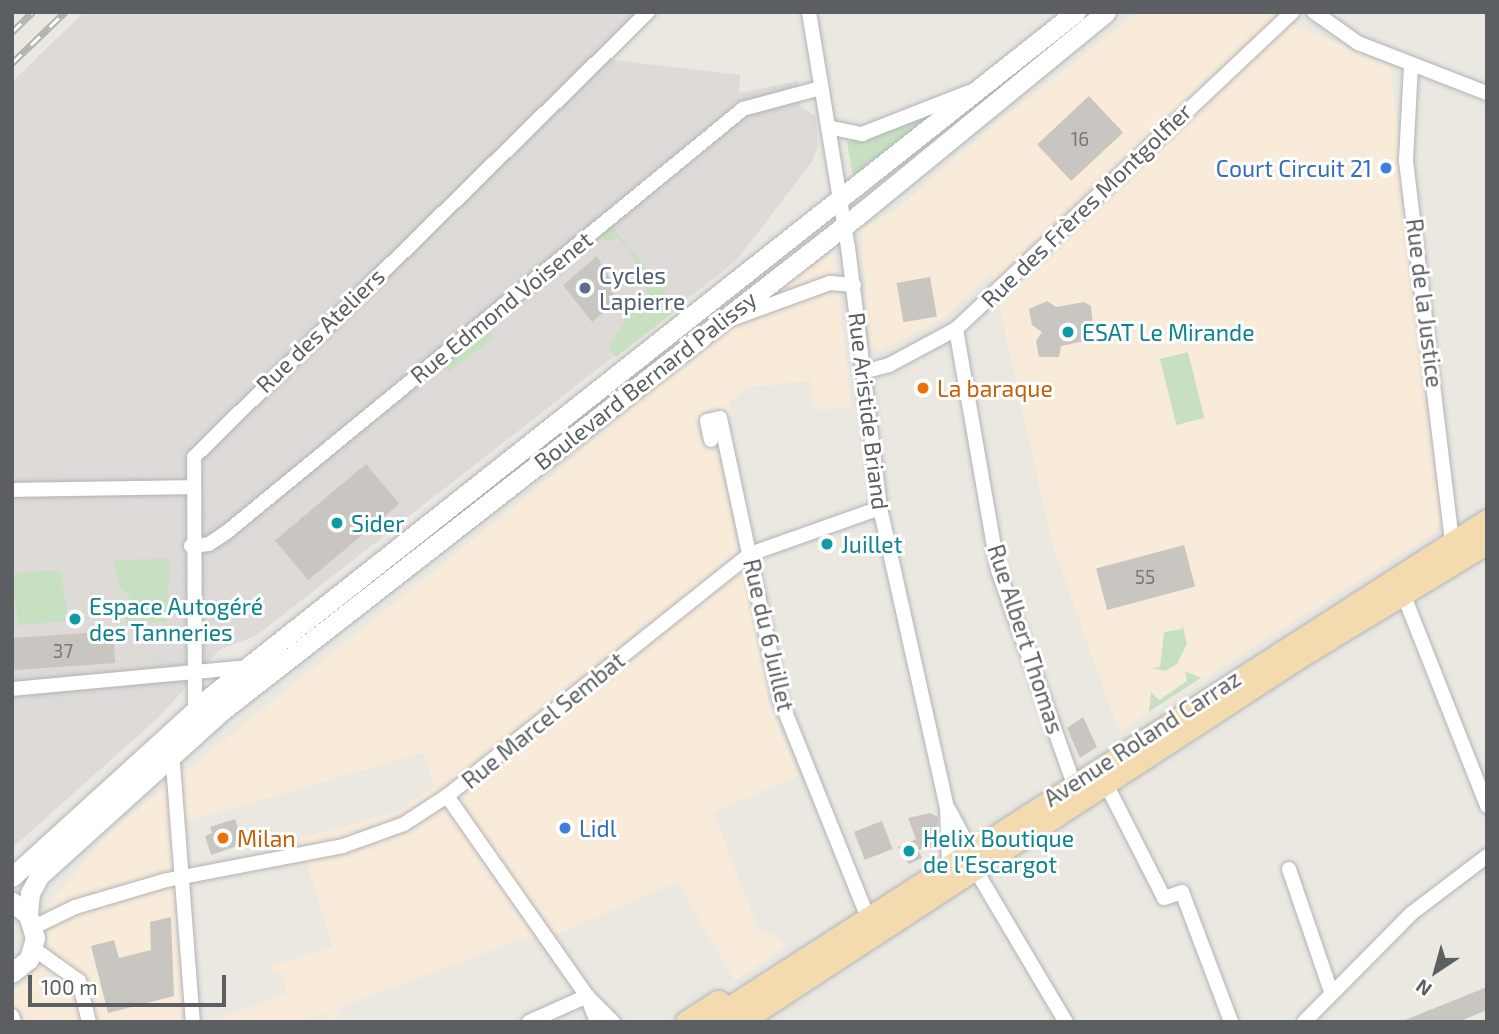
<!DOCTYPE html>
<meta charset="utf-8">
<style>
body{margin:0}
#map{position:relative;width:1499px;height:1034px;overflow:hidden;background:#ebe8e2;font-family:"Exo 2",sans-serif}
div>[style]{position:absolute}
.commercial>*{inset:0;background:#f9ebda}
.industrial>*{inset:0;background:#dddad7}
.green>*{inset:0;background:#c8e0c2;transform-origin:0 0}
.building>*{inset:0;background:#c9c5c1;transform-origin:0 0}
.roads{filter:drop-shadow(0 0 2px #b0b4b6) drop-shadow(0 0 2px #b0b4b6)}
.street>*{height:14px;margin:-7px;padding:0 7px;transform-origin:7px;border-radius:7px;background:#fff}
.secondary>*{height:19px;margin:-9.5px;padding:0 9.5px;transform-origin:9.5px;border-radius:9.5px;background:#fff}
.primary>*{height:23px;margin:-11.5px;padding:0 11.5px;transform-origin:11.5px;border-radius:11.5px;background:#f4dbaf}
.rail>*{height:7px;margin-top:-3.5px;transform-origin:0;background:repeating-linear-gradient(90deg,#fff 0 13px,#b0b1b1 0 26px);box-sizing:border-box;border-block:2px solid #b0b1b1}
.dots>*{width:19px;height:19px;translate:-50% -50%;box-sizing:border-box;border:4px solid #fff;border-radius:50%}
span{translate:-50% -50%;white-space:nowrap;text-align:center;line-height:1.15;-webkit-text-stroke:6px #fff;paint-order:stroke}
.number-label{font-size:19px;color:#767879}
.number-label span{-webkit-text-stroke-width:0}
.shop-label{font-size:23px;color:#366cbe}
.right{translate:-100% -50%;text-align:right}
.left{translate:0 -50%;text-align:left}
.street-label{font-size:23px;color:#5b5f61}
.service-label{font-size:23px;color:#4e5e75}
.culture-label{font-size:23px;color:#0d838f}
.food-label{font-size:23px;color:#c56008}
.frame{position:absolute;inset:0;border:14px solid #5b5f61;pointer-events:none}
.north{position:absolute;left:1401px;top:936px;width:70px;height:70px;-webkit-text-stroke:5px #fff;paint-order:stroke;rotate:216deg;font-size:19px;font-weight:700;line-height:28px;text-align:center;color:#5b5f61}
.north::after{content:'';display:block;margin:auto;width:24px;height:32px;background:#5b5f61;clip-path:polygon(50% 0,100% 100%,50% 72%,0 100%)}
.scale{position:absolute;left:28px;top:975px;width:198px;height:32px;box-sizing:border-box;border:4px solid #5b5f61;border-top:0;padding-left:9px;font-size:21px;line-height:24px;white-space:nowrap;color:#5b5f61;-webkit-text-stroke:5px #fff;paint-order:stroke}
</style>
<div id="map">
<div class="commercial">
<div style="clip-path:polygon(1138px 12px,1266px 12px,1390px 66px,1445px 515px,1434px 533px,1119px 732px,1052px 543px,992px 273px,946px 316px,881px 351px,870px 346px,861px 229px,899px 208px,981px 136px)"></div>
<div style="clip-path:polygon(834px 249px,851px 408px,813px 409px,811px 381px,748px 387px,729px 403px,732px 416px,695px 421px,703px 443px,719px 454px,769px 704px,799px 776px,713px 812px,759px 931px,777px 936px,785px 947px,735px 981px,677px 882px,563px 932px,527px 937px,338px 1008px,341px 1016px,328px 1021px,325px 1013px,301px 1022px,209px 1022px,287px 993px,280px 971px,272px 973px,269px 966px,333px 947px,299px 838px,396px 813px,435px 786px,423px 753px,175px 825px,185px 1022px,12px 1022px,12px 991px,31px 979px,48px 946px,47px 906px,110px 832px,553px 475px,695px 351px)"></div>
</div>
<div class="industrial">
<div style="clip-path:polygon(84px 12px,639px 12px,603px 47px,613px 60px,740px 75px,739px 93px,798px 81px,800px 106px,816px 117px,818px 145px,813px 160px,736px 261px,257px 635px,219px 650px,161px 715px,12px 848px,12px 82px)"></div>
</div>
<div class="green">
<div style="clip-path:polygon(930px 116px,853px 176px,847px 142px)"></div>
<div style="clip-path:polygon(611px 225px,679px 308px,616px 357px,608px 348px,633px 308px,644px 311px,647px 294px,631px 252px,618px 238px,608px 242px,601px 236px)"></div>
<div style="left:488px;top:330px;width:10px;height:56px;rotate:53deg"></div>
<div style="left:1188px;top:352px;width:68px;height:29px;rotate:76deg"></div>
<div style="clip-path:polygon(170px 558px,167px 622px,126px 623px,130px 597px,120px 588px,114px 561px)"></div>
<div style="clip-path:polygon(60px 570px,69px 621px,18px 625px,12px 573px)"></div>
<div style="clip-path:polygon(1182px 623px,1187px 644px,1177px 664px,1165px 671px,1151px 668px,1160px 667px,1164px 632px,1182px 629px)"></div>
<div style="clip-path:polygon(1185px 671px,1201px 678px,1149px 712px,1151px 692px,1159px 700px,1187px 681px)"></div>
</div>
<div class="building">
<div style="left:1089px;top:96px;width:50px;height:71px;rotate:47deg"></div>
<div style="clip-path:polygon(597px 256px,615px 289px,609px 308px,592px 322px,563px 285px)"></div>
<div style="left:930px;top:277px;width:40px;height:34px;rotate:80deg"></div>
<div style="clip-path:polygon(1047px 301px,1056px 307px,1084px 302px,1091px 306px,1094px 339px,1061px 346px,1059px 357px,1039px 357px,1036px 341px,1042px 332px,1032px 325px,1029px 309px)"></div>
<div style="left:366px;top:464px;width:52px;height:119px;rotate:50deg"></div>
<div style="left:1184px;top:545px;width:43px;height:91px;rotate:75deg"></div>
<div style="left:113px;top:631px;width:32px;height:101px;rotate:86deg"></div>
<div style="clip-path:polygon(1083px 717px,1097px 747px,1080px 758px,1067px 728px)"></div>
<div style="clip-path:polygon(930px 813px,938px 817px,935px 847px,918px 850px,922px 858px,909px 864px,898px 847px,916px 839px,908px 818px)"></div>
<div style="clip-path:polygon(235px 819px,241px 837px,234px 847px,211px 855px,205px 836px,212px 833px,210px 827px)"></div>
<div style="left:882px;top:821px;width:30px;height:30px;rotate:69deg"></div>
<div style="clip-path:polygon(171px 917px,174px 996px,108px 1013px,91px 946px,114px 940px,119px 958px,151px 950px,150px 922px)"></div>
<div style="clip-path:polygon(1487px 987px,1487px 1010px,1458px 1022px,1400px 1022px)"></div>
</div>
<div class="roads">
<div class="street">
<div style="left:809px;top:12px;width:238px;rotate:80.6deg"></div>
<div style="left:848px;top:247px;width:263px;rotate:83deg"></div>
<div style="left:880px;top:508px;width:306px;rotate:77.4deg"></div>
<div style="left:947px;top:807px;width:56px;rotate:88deg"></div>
<div style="left:1314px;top:12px;width:54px;rotate:35.2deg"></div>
<div style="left:1358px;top:43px;width:138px;rotate:21.2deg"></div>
<div style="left:1411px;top:65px;width:96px;rotate:93deg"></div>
<div style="left:1406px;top:161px;width:383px;rotate:83.1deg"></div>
<div style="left:828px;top:127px;width:35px;rotate:12deg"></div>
<div style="left:862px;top:134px;width:115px;rotate:-21.4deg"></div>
<div style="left:726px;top:321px;width:111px;rotate:-20.1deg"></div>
<div style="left:830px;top:283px;width:24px;rotate:5deg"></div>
<div style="left:956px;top:329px;width:245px;rotate:80.1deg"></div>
<div style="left:998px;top:570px;width:225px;rotate:70.5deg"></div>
<div style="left:863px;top:372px;width:27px;rotate:-15deg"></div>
<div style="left:889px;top:365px;width:76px;rotate:-28.2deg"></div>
<div style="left:956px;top:329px;width:462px;rotate:-43.3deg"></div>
<div style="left:711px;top:440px;width:19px;rotate:-102deg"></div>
<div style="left:707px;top:421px;width:13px;rotate:-13deg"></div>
<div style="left:720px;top:418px;width:287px;rotate:77.9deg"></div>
<div style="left:780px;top:699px;width:233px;rotate:68.1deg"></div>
<div style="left:12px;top:490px;width:181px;rotate:-0.9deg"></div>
<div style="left:191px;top:546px;width:18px;rotate:-6deg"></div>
<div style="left:209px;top:544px;width:23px;rotate:-34deg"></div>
<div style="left:228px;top:531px;width:666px;rotate:-39.33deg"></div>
<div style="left:743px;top:109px;width:81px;rotate:-15.1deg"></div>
<div style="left:1402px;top:591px;width:231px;rotate:68.4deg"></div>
<div style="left:12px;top:689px;width:236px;rotate:-5.3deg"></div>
<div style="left:195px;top:715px;width:258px;rotate:-90.2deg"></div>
<div style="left:194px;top:457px;width:636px;rotate:-44.43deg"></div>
<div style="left:172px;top:751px;width:272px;rotate:85.6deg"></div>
<div style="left:1105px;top:782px;width:130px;rotate:63deg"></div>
<div style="left:1164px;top:898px;width:19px;rotate:-18deg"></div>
<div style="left:1182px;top:892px;width:139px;rotate:69.3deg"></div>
<div style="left:447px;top:796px;width:244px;rotate:55deg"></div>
<div style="left:587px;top:996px;width:37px;rotate:45deg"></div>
<div style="left:949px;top:810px;width:44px;rotate:61.7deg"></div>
<div style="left:975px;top:869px;width:178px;rotate:59.3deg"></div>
<div style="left:1289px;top:869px;width:130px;rotate:71.1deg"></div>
<div style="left:34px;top:927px;width:46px;rotate:-26deg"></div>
<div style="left:75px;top:907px;width:96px;rotate:-16.4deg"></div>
<div style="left:167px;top:880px;width:179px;rotate:-10.9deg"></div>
<div style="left:343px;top:846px;width:65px;rotate:-19.8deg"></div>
<div style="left:404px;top:824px;width:51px;rotate:-33.1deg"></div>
<div style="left:447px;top:796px;width:388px;rotate:-38.6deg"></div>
<div style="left:750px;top:554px;width:138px;rotate:-19.5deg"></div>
<div style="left:34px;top:949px;width:55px;rotate:35.4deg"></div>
<div style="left:79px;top:981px;width:42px;rotate:76.3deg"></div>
<div style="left:587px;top:996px;width:28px;rotate:69deg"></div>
<div style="left:12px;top:1016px;width:6px;rotate:72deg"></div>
<div style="left:529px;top:1022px;width:64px;rotate:-24.1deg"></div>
<div style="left:1304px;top:1022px;width:153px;rotate:-45.3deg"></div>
<div style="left:1412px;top:913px;width:94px;rotate:-37.2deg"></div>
</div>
<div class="secondary">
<div style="left:12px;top:877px;width:269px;rotate:-42.3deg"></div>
<div style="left:211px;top:696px;width:1103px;rotate:-38.34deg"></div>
<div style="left:12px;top:902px;width:21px;rotate:39deg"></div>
<div style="left:28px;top:915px;width:24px;rotate:73deg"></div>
<div style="left:35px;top:938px;width:22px;rotate:106deg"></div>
<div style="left:29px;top:959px;width:22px;rotate:141deg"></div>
<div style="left:28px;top:915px;width:22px;rotate:-85deg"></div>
<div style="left:30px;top:893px;width:19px;rotate:-62deg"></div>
<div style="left:39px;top:876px;width:248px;rotate:-42.1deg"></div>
<div style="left:223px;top:710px;width:810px;rotate:-37.93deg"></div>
<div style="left:862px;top:212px;width:315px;rotate:-39.3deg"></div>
</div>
<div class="primary">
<div style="left:687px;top:1022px;width:37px;rotate:-33deg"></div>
<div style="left:708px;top:1022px;width:926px;rotate:-32.75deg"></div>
<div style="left:739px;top:1022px;width:668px;rotate:-33.14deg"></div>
<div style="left:1298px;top:657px;width:221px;rotate:-31.3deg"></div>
</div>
</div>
<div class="rail">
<div style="left:12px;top:32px;width:29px;rotate:-44deg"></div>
<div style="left:12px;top:63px;width:74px;rotate:-43.9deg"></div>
</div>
<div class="dots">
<div style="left:1386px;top:168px;background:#3f7fe0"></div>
<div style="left:585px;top:288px;background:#5c6f8a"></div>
<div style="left:1068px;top:332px;background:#0f9aa8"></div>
<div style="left:923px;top:388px;background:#e8710a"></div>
<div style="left:337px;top:523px;background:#0f9aa8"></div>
<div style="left:827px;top:544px;background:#0f9aa8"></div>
<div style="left:75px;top:619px;background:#0f9aa8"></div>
<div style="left:565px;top:828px;background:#3f7fe0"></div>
<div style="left:223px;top:838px;background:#e8710a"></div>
<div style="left:909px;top:851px;background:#0f9aa8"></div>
</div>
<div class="number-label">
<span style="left:1080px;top:139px">16</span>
<span style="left:1145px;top:577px">55</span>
<span style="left:63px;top:651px">37</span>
</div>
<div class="shop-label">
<span class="right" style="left:1372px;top:168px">Court Circuit 21</span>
<span class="left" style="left:579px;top:828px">Lidl</span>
</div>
<div class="street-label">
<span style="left:1086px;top:205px;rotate:-44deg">Rue des Frères Montgolfier</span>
<span style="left:1425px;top:303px;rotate:83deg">Rue de la Justice</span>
<span style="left:501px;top:307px;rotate:-39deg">Rue Edmond Voisenet</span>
<span style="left:320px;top:330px;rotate:-44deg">Rue des Ateliers</span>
<span style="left:645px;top:380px;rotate:-38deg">Boulevard Bernard Palissy</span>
<span style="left:869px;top:411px;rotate:83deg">Rue Aristide Briand</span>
<span style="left:769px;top:635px;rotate:77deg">Rue du 6 Juillet</span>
<span style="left:1026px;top:639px;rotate:72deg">Rue Albert Thomas</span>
<span style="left:543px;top:720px;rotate:-39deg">Rue Marcel Sembat</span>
<span style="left:1142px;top:738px;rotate:-33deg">Avenue Roland Carraz</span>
</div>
<div class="service-label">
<span class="left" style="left:599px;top:288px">Cycles<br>Lapierre</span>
</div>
<div class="culture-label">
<span class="left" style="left:1082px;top:332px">ESAT Le Mirande</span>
<span class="left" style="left:351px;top:523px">Sider</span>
<span class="left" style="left:841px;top:544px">Juillet</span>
<span class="left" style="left:89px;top:619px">Espace Autogéré<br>des Tanneries</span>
<span class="left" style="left:923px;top:851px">Helix Boutique<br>de l'Escargot</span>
</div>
<div class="food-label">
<span class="left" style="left:937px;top:388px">La baraque</span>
<span class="left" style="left:237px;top:838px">Milan</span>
</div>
<div class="frame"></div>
<div class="north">N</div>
<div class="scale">100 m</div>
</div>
